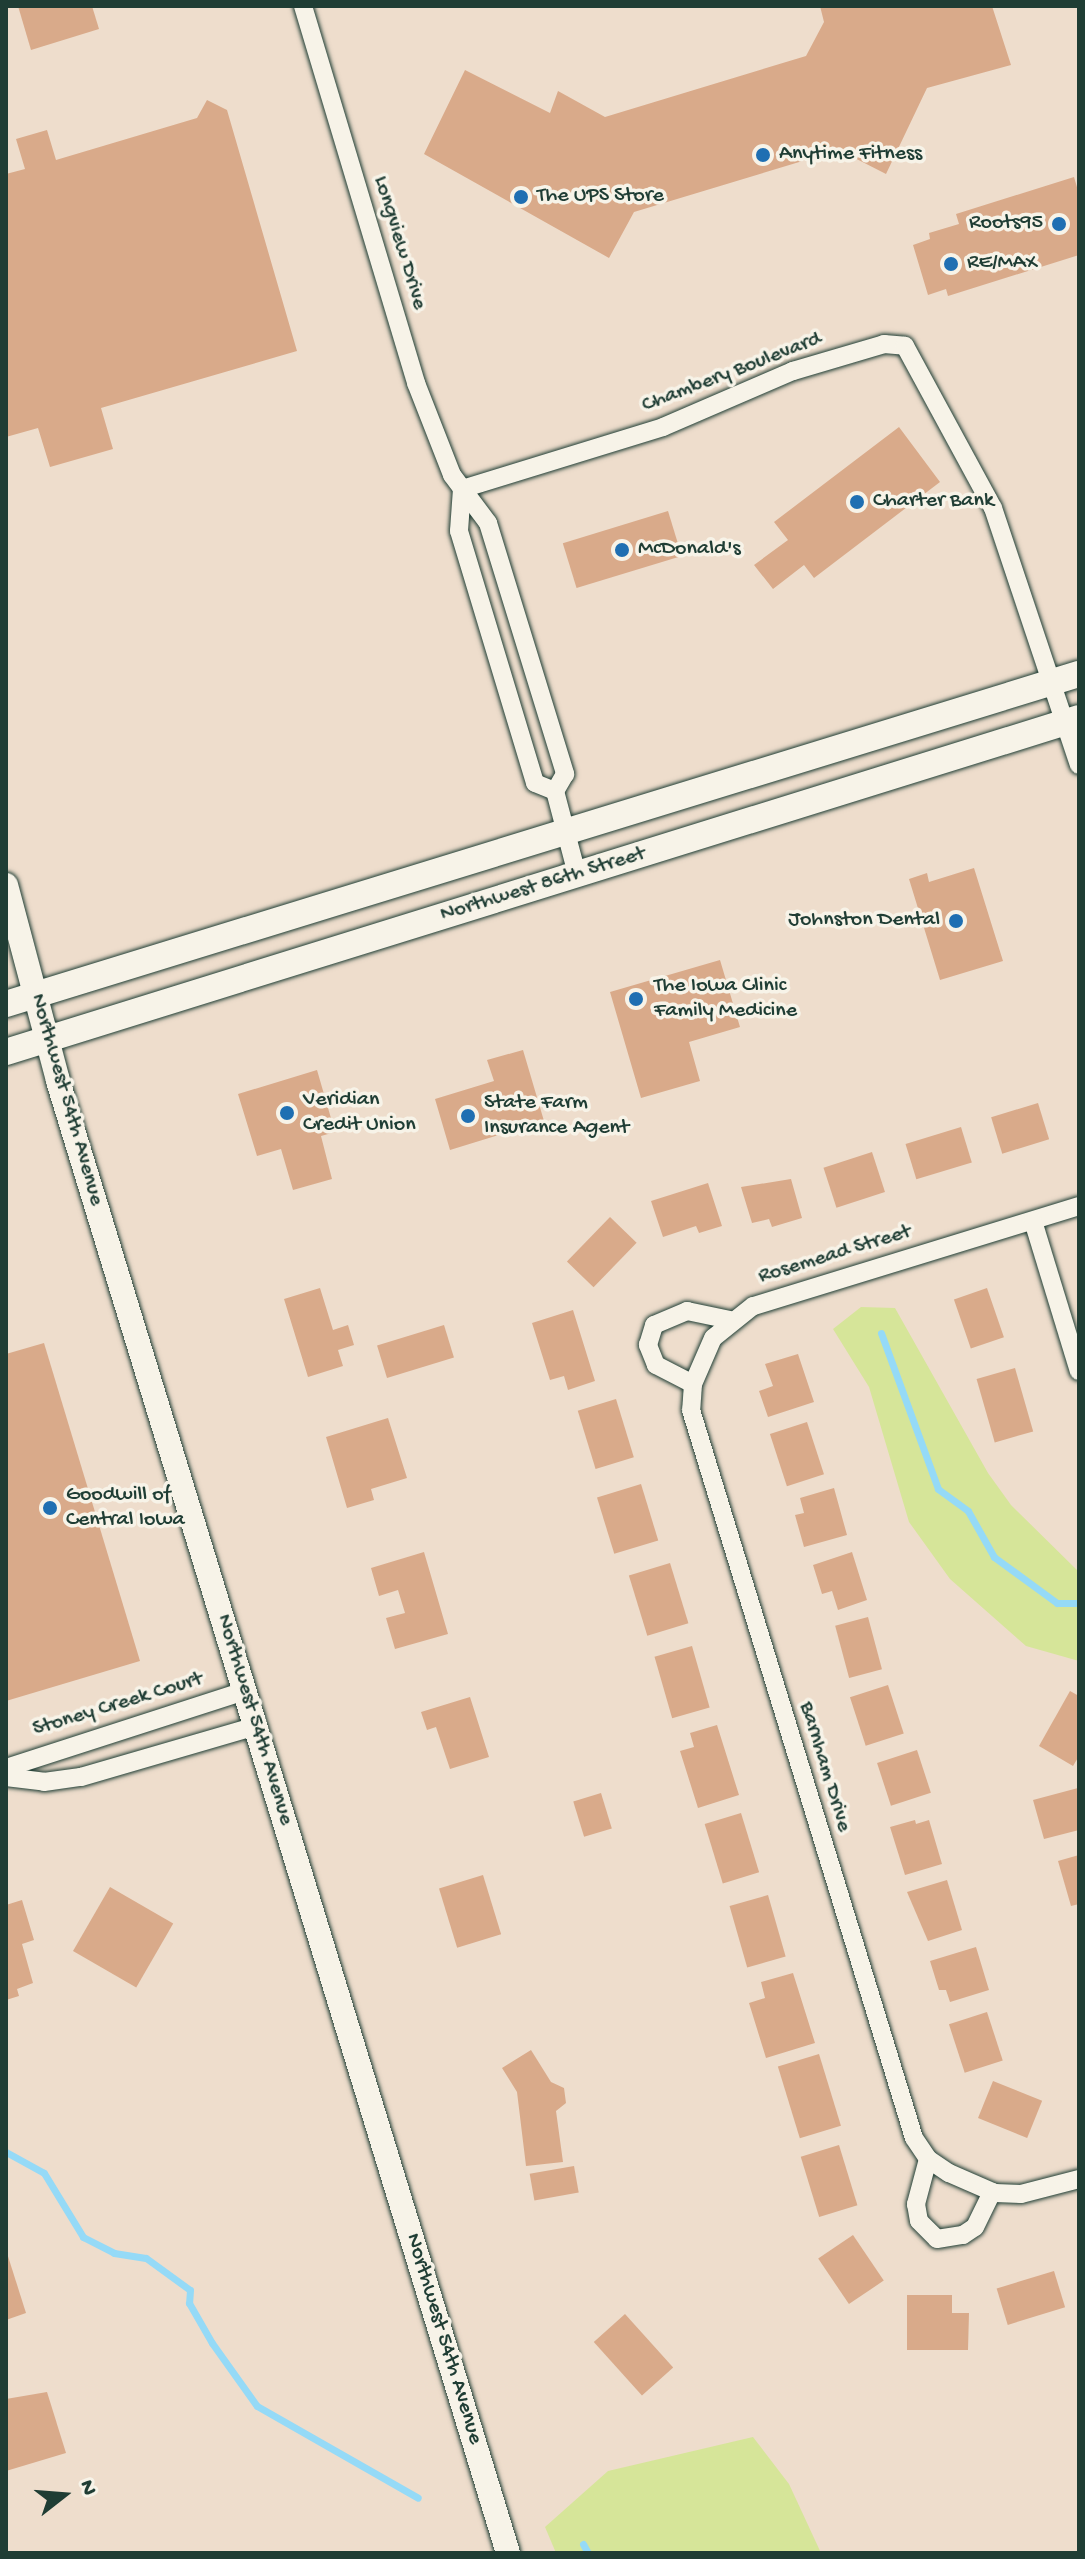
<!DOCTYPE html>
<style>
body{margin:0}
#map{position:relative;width:1085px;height:2559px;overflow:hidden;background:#edc;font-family:"Gochi Hand",sans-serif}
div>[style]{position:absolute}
.green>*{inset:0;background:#d6e599}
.stream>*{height:7px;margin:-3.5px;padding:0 3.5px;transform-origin:3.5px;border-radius:3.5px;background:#95daf7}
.building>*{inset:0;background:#d9aa8a;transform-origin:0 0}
.roads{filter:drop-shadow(0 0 2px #1f3d34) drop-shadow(0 0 2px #1f3d34)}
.minor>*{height:18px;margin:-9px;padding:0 9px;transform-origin:9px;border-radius:9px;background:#f7f3e8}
.tertiary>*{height:24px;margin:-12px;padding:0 12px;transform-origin:12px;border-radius:12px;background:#f7f3e8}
.secondary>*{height:26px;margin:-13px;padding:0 13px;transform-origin:13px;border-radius:13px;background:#f7f3e8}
.dots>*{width:22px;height:22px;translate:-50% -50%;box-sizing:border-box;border:4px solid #f7f3e8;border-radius:50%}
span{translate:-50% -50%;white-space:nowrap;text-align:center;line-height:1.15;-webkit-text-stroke:7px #f7f3e8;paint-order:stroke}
.poi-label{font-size:22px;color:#1f3d34}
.left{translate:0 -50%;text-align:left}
.right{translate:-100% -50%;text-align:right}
.street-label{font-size:22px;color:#1f3d34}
.frame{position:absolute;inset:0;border:8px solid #1f3d34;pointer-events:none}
.north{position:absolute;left:24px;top:2455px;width:80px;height:80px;-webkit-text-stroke:6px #f7f3e8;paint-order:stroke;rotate:73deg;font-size:22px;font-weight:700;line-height:32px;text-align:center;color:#1f3d34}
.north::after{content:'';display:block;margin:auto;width:28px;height:36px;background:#1f3d34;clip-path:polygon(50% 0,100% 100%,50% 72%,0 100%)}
</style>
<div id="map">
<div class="green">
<div style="clip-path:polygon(861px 1307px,895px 1308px,988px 1473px,1011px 1505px,1079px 1572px,1079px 1661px,1026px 1646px,950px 1579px,909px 1522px,869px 1387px,833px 1329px)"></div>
<div style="clip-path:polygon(753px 2437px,789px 2484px,821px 2553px,556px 2553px,545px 2527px,608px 2471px)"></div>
</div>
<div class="stream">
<div style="left:881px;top:1333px;width:166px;rotate:69.9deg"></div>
<div style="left:938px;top:1489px;width:37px;rotate:36deg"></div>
<div style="left:968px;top:1511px;width:53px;rotate:60.5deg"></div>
<div style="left:994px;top:1557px;width:78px;rotate:36.1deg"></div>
<div style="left:1057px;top:1603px;width:22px"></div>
<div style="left:6px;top:2152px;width:43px;rotate:28.9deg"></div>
<div style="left:44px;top:2173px;width:75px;rotate:58.6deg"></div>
<div style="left:83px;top:2237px;width:35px;rotate:27deg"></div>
<div style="left:114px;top:2253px;width:32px;rotate:9deg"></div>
<div style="left:146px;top:2258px;width:54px;rotate:36deg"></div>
<div style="left:190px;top:2290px;width:13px;rotate:94deg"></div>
<div style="left:189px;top:2303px;width:46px;rotate:60.1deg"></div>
<div style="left:212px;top:2343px;width:77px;rotate:54.5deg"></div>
<div style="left:257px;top:2406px;width:185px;rotate:29.7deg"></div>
<div style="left:583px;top:2544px;width:10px;rotate:61deg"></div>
</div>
<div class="building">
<div style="clip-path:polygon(18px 6px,92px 6px,99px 29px,31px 50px)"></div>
<div style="clip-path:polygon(820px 6px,992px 6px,1011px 65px,927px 88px,886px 174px,839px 150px,634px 212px,609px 258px,424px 154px,465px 70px,550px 113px,558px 91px,605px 117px,806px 56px,824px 22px)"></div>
<div style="clip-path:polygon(207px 100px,227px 110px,297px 351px,101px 408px,113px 449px,50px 467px,38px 428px,6px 437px,6px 174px,25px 169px,16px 139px,47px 130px,56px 160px,197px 118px)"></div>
<div style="clip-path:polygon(1074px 177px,1079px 194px,1079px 255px,948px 296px,946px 289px,928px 295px,913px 245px,930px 239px,929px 233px,959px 224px,956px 214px)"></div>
<div style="clip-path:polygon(899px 427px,940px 482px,814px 578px,804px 565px,773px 589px,754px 565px,788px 540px,774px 522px)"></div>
<div style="left:668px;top:511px;width:47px;height:110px;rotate:73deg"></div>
<div style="clip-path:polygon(974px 868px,1003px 961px,940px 980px,909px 879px,927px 873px,929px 882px)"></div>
<div style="clip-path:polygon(720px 960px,740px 1027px,689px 1042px,700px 1081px,641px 1098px,610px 992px)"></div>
<div style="clip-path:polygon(523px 1050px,544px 1121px,450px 1150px,435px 1099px,494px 1081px,487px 1060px)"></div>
<div style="clip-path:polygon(317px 1070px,335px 1132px,321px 1136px,332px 1179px,293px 1190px,281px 1149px,257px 1156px,238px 1094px)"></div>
<div style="left:1038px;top:1103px;width:38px;height:49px;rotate:73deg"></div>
<div style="left:961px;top:1127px;width:37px;height:58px;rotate:73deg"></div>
<div style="left:872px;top:1152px;width:42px;height:51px;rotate:72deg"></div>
<div style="clip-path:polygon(791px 1179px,802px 1218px,772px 1227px,769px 1219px,752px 1223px,741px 1187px)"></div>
<div style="clip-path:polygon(708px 1183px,722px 1226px,699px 1233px,696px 1226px,663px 1237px,651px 1201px)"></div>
<div style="left:610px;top:1217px;width:37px;height:62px;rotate:44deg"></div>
<div style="clip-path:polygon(320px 1288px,333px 1330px,348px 1325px,354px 1345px,338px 1350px,343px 1366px,308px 1377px,284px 1299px)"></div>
<div style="left:987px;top:1288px;width:52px;height:35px;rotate:71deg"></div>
<div style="clip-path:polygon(573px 1310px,595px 1381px,568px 1390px,564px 1376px,550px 1380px,532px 1323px)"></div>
<div style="left:444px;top:1325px;width:34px;height:70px;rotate:73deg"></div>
<div style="clip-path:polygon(44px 1343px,140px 1661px,6px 1701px,6px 1354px)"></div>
<div style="clip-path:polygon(798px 1354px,814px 1402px,768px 1417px,759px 1391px,773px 1386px,765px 1364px)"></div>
<div style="left:1015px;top:1368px;width:66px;height:40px;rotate:74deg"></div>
<div style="left:616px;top:1399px;width:61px;height:40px;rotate:73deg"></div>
<div style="clip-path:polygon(388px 1418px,407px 1478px,371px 1489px,374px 1500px,347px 1508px,326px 1437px)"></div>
<div style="left:807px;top:1422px;width:55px;height:39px;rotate:72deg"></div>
<div style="left:641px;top:1484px;width:59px;height:46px;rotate:73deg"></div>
<div style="clip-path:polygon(834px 1488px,847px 1535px,804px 1547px,795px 1515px,804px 1513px,800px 1498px)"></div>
<div style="clip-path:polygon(424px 1552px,448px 1634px,395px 1649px,386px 1618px,405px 1613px,398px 1590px,379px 1596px,371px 1568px)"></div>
<div style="clip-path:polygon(852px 1552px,867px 1600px,838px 1610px,832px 1591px,822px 1594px,813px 1565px)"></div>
<div style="left:670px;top:1563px;width:63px;height:43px;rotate:73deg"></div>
<div style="left:868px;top:1617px;width:54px;height:34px;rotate:75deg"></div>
<div style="left:692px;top:1646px;width:64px;height:39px;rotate:74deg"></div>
<div style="left:888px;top:1685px;width:51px;height:40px;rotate:72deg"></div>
<div style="clip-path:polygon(1070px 1691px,1079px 1696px,1079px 1756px,1073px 1766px,1039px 1746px)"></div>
<div style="clip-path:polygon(470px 1697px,489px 1757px,450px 1769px,436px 1727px,427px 1730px,421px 1712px)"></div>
<div style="clip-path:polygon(717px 1725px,739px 1795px,698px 1808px,680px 1751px,694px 1747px,690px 1733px)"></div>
<div style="left:917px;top:1750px;width:45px;height:42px;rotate:72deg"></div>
<div style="clip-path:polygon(1078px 1788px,1079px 1830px,1044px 1839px,1033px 1800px)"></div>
<div style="left:601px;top:1793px;width:37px;height:29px;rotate:73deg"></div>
<div style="left:741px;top:1813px;width:62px;height:38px;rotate:73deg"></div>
<div style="clip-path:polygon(915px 1820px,916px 1824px,929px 1820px,942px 1864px,905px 1875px,890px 1827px)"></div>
<div style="clip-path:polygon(1079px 1855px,1079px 1904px,1071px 1906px,1058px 1861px)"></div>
<div style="left:483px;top:1875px;width:62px;height:46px;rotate:73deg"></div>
<div style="clip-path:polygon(947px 1880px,962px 1930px,928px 1941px,907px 1892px)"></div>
<div style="left:110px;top:1887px;width:73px;height:74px;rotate:30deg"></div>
<div style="left:768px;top:1895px;width:64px;height:40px;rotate:74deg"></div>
<div style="clip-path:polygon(22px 1900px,34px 1940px,22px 1944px,33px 1983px,17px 1989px,19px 1996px,6px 2000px,6px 1905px)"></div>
<div style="clip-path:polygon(976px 1947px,989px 1990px,950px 2002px,946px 1990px,939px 1990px,930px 1961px)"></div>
<div style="clip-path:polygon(793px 1973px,815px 2043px,766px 2058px,749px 2003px,765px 1998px,761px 1982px)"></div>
<div style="left:987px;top:2012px;width:51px;height:40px;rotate:72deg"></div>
<div style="clip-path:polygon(531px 2050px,551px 2082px,564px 2088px,566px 2103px,556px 2111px,563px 2162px,526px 2166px,517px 2092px,502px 2068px)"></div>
<div style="left:819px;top:2054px;width:75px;height:43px;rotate:73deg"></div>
<div style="left:993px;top:2081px;width:53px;height:40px;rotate:22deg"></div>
<div style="left:839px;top:2145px;width:63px;height:40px;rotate:73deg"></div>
<div style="left:574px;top:2166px;width:27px;height:45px;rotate:80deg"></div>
<div style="left:853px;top:2235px;width:55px;height:42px;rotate:56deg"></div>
<div style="clip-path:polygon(6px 2250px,26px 2313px,6px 2320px)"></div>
<div style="left:1054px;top:2271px;width:38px;height:60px;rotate:73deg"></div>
<div style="clip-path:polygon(907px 2295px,952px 2295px,952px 2313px,969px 2313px,968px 2350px,907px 2350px)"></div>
<div style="left:625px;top:2314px;width:72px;height:42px;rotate:48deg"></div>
<div style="clip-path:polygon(47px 2392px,66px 2453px,6px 2471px,6px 2399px)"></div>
</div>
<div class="roads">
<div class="minor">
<div style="left:303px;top:6px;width:394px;rotate:73.3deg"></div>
<div style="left:416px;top:383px;width:99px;rotate:68.6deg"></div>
<div style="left:452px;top:475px;width:60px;rotate:53.1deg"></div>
<div style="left:488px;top:523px;width:263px;rotate:72.9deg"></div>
<div style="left:565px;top:774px;width:20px;rotate:120deg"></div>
<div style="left:555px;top:791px;width:86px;rotate:75.2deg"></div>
<div style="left:462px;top:489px;width:210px;rotate:-17.1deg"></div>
<div style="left:663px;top:427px;width:142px;rotate:-23.3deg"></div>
<div style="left:793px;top:371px;width:95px;rotate:-16.5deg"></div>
<div style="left:884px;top:344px;width:21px;rotate:5deg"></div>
<div style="left:905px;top:346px;width:184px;rotate:61.5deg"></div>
<div style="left:993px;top:508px;width:271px;rotate:71.5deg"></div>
<div style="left:462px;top:489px;width:42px;rotate:94.1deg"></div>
<div style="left:459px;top:531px;width:263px;rotate:73.2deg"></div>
<div style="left:535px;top:783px;width:22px;rotate:22deg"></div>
<div style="left:1079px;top:1206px;width:341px;rotate:162.9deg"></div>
<div style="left:753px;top:1306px;width:51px;rotate:141.3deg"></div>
<div style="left:713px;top:1338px;width:50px;rotate:113.5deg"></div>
<div style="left:693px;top:1384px;width:26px;rotate:94deg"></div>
<div style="left:691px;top:1410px;width:761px;rotate:72.97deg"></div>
<div style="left:914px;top:2138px;width:25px;rotate:56deg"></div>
<div style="left:928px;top:2159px;width:25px;rotate:34deg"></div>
<div style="left:949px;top:2173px;width:50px;rotate:23.5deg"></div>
<div style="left:995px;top:2193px;width:26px;rotate:2deg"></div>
<div style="left:1021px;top:2194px;width:60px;rotate:-14.5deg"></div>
<div style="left:1033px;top:1221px;width:157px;rotate:73deg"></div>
<div style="left:693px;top:1384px;width:42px;rotate:-152.8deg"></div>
<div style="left:656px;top:1365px;width:22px;rotate:-112deg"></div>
<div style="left:648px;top:1345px;width:21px;rotate:-73deg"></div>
<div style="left:654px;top:1325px;width:36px;rotate:-23deg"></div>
<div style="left:687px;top:1311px;width:44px;rotate:11.8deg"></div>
<div style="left:6px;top:1768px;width:251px;rotate:-17.9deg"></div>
<div style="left:6px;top:1777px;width:38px;rotate:7deg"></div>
<div style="left:44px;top:1782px;width:37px;rotate:-8deg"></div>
<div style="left:81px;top:1777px;width:182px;rotate:-16.2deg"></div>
<div style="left:928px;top:2159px;width:47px;rotate:104.9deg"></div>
<div style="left:916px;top:2204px;width:17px;rotate:80deg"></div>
<div style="left:919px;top:2221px;width:25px;rotate:45deg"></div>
<div style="left:937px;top:2239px;width:26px;rotate:-9deg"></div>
<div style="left:963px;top:2235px;width:14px;rotate:-34deg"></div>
<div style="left:975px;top:2227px;width:39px;rotate:-64deg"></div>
</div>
<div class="tertiary">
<div style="left:6px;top:885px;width:203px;rotate:75.1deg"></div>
<div style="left:58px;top:1081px;width:1539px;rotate:73deg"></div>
</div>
<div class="secondary">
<div style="left:6px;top:1004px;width:1123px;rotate:-17.1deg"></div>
<div style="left:6px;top:1052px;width:1124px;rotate:-17.29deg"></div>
</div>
</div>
<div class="dots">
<div style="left:763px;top:155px;background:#1f6fb2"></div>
<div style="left:521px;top:197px;background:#1f6fb2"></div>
<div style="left:1059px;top:224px;background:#1f6fb2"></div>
<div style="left:951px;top:264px;background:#1f6fb2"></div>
<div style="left:857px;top:502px;background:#1f6fb2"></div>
<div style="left:622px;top:550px;background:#1f6fb2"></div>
<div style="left:956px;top:921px;background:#1f6fb2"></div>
<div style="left:636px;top:999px;background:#1f6fb2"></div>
<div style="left:287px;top:1113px;background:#1f6fb2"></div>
<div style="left:468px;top:1116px;background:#1f6fb2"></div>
<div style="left:50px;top:1508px;background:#1f6fb2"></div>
</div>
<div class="poi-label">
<span class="left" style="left:779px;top:155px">Anytime Fitness</span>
<span class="left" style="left:537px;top:197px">The UPS Store</span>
<span class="right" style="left:1043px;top:224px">Roots95</span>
<span class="left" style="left:967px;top:264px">RE/MAX</span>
<span class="left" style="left:873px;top:502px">Charter Bank</span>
<span class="left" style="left:638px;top:550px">McDonald's</span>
<span class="right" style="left:940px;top:921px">Johnston Dental</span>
<span class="left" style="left:654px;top:999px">The Iowa Clinic<br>Family Medicine</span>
<span class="left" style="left:303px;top:1113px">Veridian<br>Credit Union</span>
<span class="left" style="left:484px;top:1116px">State Farm<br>Insurance Agent</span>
<span class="left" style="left:66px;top:1508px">Goodwill of<br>Central Iowa</span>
</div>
<div class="street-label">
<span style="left:399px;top:243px;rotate:73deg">Longview Drive</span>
<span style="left:732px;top:373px;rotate:-21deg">Chambery Boulevard</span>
<span style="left:543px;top:885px;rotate:-17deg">Northwest 86th Street</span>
<span style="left:66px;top:1100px;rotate:74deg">Northwest 54th Avenue</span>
<span style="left:835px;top:1255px;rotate:-17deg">Rosemead Street</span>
<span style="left:118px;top:1705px;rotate:-17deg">Stoney Creek Court</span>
<span style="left:254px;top:1720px;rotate:73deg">Northwest 54th Avenue</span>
<span style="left:824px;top:1767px;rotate:73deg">Barnham Drive</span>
<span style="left:443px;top:2339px;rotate:73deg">Northwest 54th Avenue</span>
</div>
<div class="frame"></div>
<div class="north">N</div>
</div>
